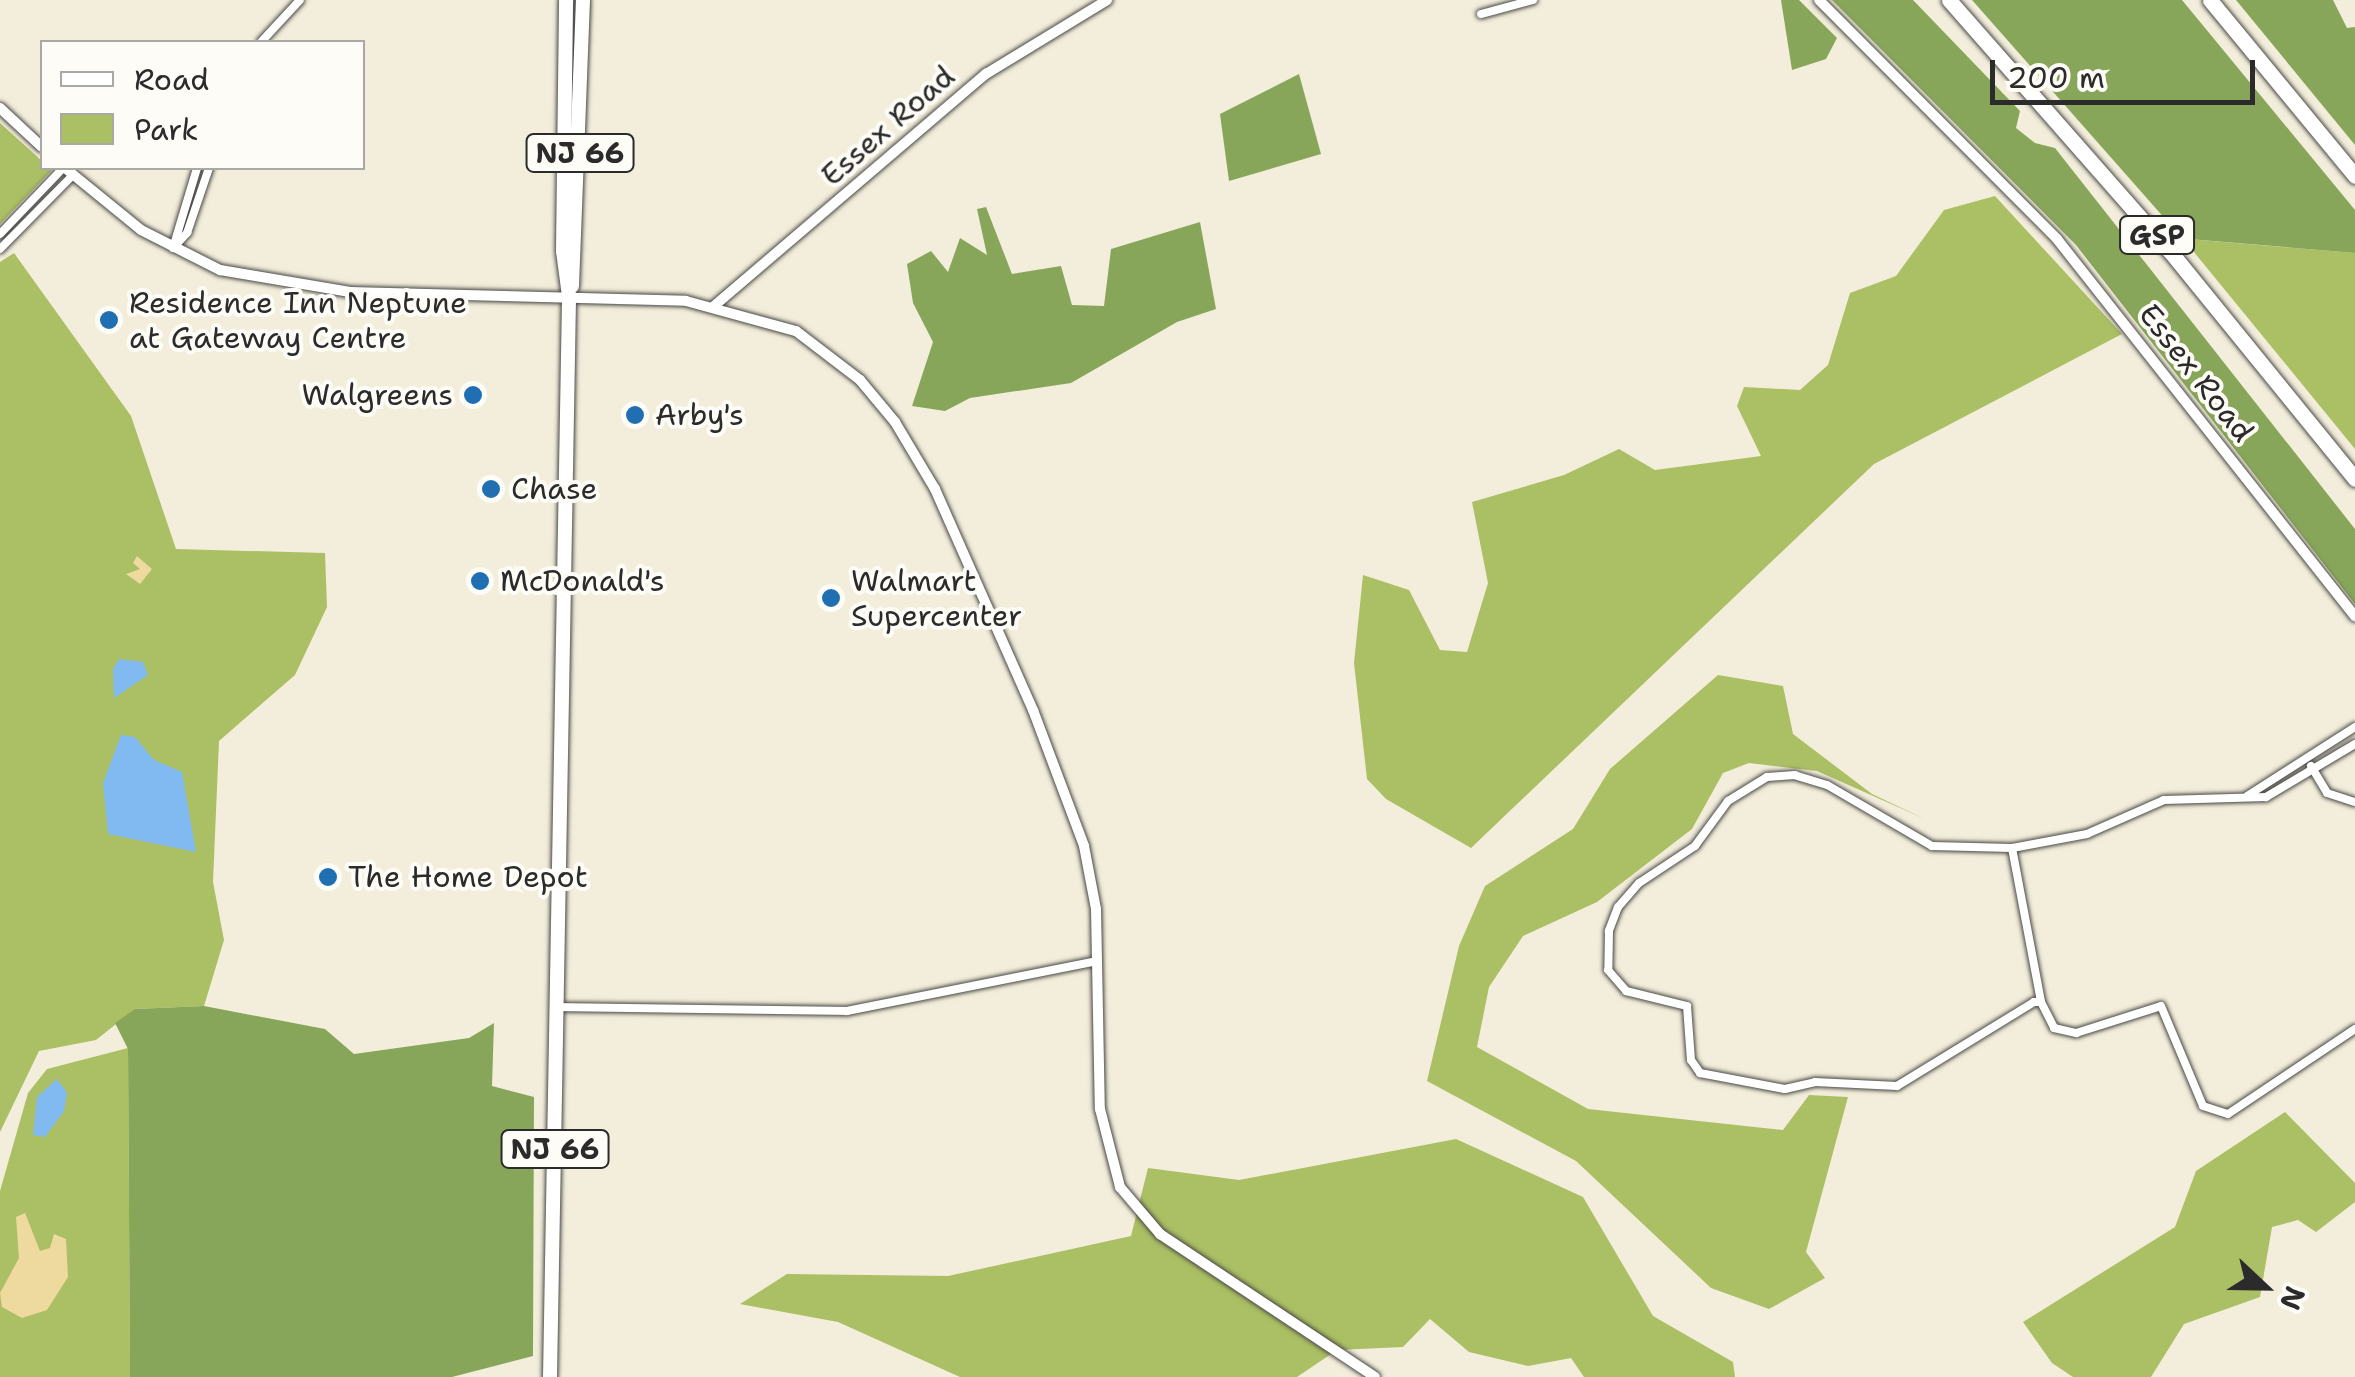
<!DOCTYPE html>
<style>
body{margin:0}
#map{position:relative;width:2355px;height:1377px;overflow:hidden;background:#f3eedb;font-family:"Shantell Sans",sans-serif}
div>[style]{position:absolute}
.green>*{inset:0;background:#abbf64}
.forest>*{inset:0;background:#88a65a}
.sand>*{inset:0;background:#eeda9e}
.water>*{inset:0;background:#81b9f1}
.roads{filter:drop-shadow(0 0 2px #494845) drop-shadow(0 0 2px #494845)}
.minor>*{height:8px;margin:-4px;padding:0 4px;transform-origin:4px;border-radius:4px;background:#fff}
.tertiary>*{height:10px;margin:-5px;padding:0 5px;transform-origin:5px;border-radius:5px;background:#fff}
.trunk>*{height:14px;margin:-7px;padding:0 7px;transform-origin:7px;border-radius:7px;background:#fff}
.motorway>*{height:15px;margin:-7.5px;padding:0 7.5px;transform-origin:7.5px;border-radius:7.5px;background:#fff}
.dots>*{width:28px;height:28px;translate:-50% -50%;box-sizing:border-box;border:5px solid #fdfcf7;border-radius:50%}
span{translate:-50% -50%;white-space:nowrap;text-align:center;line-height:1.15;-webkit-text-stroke:8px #fdfcf7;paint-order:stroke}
.shield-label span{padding:2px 8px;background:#fdfcf7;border:2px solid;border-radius:8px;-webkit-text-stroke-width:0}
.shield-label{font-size:28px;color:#2b2b2b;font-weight:700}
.street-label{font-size:30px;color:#2b2b2b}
.poi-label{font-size:30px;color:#2b2b2b}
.left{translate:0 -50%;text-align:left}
.right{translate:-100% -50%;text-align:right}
.legend{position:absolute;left:40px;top:40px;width:325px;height:130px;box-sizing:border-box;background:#fdfcf7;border:2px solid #a9a8a5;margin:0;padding:12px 18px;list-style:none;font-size:30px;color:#2b2b2b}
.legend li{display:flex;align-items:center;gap:20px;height:50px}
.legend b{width:50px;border:2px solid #a9a8a5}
.north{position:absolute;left:2215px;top:1237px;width:100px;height:100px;-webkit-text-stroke:8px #fdfcf7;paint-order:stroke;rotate:112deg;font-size:28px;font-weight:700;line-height:40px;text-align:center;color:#2b2b2b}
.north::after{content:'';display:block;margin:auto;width:35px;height:45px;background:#2b2b2b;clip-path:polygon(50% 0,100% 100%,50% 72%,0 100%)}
.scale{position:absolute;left:1990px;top:60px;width:265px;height:45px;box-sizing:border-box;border:5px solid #2b2b2b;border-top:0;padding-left:12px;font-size:30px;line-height:35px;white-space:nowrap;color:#2b2b2b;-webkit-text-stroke:8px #fdfcf7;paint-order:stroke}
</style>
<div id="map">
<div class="green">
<div style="clip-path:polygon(0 123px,52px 170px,0 224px)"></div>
<div style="clip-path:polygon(1995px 196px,2122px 334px,1874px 464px,1471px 848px,1386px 799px,1367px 779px,1354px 663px,1363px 575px,1409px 590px,1440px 650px,1467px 652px,1488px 583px,1472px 502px,1564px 475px,1619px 449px,1655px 470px,1761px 456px,1737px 406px,1744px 387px,1800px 390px,1828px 365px,1850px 293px,1896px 276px,1944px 210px)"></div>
<div style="clip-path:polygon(2188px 239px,2355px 253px,2355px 449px,2189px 246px)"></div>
<div style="clip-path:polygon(14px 253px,131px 416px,176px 549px,325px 553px,327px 607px,295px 675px,219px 741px,213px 882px,224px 940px,204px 1006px,135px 1009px,96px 1040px,39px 1051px,0 1132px,0 262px)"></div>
<div style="clip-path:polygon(1718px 675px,1783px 686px,1793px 734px,1872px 794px,1925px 819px,1817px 771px,1749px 763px,1723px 773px,1692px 829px,1597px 902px,1523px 936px,1489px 987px,1477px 1047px,1588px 1109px,1783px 1130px,1809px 1095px,1848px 1097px,1806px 1252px,1825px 1278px,1769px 1309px,1711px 1288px,1576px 1161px,1427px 1081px,1459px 946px,1485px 886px,1573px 829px,1610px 769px)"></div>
<div style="clip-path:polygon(128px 1048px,130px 1377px,0 1377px,0 1191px,28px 1093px,47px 1069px)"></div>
<div style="clip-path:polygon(2285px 1112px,2355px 1183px,2355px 1202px,2316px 1232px,2298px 1220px,2272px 1227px,2260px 1297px,2184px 1324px,2151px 1377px,2073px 1377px,2052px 1363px,2023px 1322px,2175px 1227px,2196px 1171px)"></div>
<div style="clip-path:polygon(1456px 1139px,1583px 1197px,1653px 1316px,1733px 1362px,1735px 1377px,1584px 1377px,1571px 1358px,1528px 1366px,1469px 1352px,1430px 1319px,1403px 1347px,1337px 1350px,1297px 1377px,960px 1377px,838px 1322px,740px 1304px,787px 1274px,948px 1276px,1131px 1236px,1148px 1168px,1239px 1180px)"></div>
</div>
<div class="forest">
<div style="clip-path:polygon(1781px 0,1799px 0,1837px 38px,1826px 59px,1792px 70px)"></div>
<div style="clip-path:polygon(1832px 0,1913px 0,2020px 111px,2016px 128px,2035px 143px,2055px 148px,2355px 529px,2355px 604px,2076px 245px)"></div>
<div style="clip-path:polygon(1972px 0,2182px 0,2355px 210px,2355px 253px,2189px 239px,2189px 246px)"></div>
<div style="clip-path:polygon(2236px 0,2333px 0,2347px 28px,2355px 27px,2355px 145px)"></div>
<div style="clip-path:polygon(1299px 74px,1321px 154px,1229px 181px,1220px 114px)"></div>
<div style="clip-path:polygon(986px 207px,1012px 274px,1061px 266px,1072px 305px,1104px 306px,1111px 249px,1200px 222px,1216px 309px,1177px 322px,1071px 383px,970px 398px,945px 411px,912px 406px,933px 342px,913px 303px,907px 264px,931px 251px,948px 272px,960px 238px,987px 255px,977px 209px)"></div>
<div style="clip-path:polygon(204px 1006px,325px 1029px,354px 1054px,469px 1038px,494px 1023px,492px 1086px,534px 1097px,533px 1356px,452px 1377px,130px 1377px,128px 1049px,115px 1023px,135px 1009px)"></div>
</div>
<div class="sand">
<div style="clip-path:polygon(137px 556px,152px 569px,140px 584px,126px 574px,140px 569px,133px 563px)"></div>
<div style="clip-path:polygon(25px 1213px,40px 1251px,50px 1248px,54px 1234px,66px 1239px,68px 1277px,47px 1310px,22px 1318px,2px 1307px,0 1293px,19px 1258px,16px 1217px)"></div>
</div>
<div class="water">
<div style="clip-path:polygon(119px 659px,143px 662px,148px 675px,114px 698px,113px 669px)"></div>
<div style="clip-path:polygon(121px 735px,135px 737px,154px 760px,182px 772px,196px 852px,108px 834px,103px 783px)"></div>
<div style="clip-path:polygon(57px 1079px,67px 1093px,64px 1111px,45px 1137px,33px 1135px,37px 1097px)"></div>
</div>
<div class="roads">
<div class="minor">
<div style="left:1481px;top:14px;width:54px;rotate:-15.1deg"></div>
<div style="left:261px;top:42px;width:57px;rotate:-47.1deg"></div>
<div style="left:0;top:234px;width:91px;rotate:-46.3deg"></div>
<div style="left:173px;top:248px;width:21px;rotate:-47deg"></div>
<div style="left:187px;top:233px;width:69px;rotate:-71.3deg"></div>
<div style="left:173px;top:248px;width:84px;rotate:-73.3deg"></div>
<div style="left:0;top:249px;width:104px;rotate:-45.4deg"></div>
<div style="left:2355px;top:744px;width:104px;rotate:149.2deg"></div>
<div style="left:2266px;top:797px;width:102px;rotate:178.3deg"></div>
<div style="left:2164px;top:800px;width:84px;rotate:156.2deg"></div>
<div style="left:2087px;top:834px;width:76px;rotate:169.4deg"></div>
<div style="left:2012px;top:848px;width:80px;rotate:-178.6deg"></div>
<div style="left:1932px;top:846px;width:121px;rotate:-149.8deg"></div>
<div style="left:1827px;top:785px;width:34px;rotate:-163deg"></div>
<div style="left:1795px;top:775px;width:28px;rotate:176deg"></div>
<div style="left:1767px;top:777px;width:46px;rotate:148.4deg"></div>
<div style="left:1728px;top:801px;width:56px;rotate:126.3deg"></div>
<div style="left:1695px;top:846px;width:67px;rotate:146.5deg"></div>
<div style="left:1639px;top:883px;width:32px;rotate:131deg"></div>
<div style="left:1618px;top:907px;width:26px;rotate:111deg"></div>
<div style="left:1609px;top:931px;width:39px;rotate:91deg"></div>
<div style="left:1608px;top:970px;width:28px;rotate:49deg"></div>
<div style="left:1626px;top:991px;width:63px;rotate:13.8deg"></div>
<div style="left:1687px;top:1006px;width:54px;rotate:85.8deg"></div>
<div style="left:1691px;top:1060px;width:16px;rotate:55deg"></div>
<div style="left:1700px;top:1073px;width:86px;rotate:10.7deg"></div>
<div style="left:1785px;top:1089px;width:31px;rotate:-13deg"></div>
<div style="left:1815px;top:1082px;width:82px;rotate:2.8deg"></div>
<div style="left:1897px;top:1086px;width:161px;rotate:-31.5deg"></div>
<div style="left:2034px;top:1002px;width:7px"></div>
<div style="left:2041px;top:1002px;width:29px;rotate:63deg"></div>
<div style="left:2054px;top:1028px;width:23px;rotate:13deg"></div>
<div style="left:2076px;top:1033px;width:89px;rotate:-17.6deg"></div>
<div style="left:2161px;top:1006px;width:108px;rotate:67.2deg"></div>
<div style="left:2203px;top:1106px;width:26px;rotate:18deg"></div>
<div style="left:2228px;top:1114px;width:153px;rotate:-33.8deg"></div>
<div style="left:2311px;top:766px;width:31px;rotate:59deg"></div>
<div style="left:2327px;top:793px;width:29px;rotate:18deg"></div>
<div style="left:2247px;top:796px;width:128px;rotate:-32.6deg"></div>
<div style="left:2012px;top:848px;width:157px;rotate:79.3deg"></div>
<div style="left:557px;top:1007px;width:290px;rotate:0.8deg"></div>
<div style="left:847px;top:1011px;width:255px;rotate:-11.3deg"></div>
</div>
<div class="tertiary">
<div style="left:1819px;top:0;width:337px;rotate:45.1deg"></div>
<div style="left:2057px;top:239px;width:481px;rotate:51.7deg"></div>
<div style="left:0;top:108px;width:57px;rotate:42.9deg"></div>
<div style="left:65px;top:168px;width:98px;rotate:39.2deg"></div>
<div style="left:141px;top:230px;width:89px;rotate:26.9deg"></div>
<div style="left:220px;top:270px;width:132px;rotate:9.6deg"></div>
<div style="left:350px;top:292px;width:336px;rotate:1.5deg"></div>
<div style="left:686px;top:301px;width:114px;rotate:15.3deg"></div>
<div style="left:796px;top:331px;width:81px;rotate:37.4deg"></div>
<div style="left:860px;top:380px;width:55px;rotate:50.2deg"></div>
<div style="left:895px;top:422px;width:78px;rotate:59.2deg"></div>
<div style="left:935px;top:489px;width:242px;rotate:66.1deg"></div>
<div style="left:1033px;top:710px;width:145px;rotate:69.4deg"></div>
<div style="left:1084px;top:846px;width:64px;rotate:79.2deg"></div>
<div style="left:1096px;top:909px;width:200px;rotate:88.9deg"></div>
<div style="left:1100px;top:1109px;width:81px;rotate:75.6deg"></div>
<div style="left:1120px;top:1187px;width:62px;rotate:49.6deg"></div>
<div style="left:1160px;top:1234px;width:258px;rotate:33.6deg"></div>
<div style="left:714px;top:306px;width:358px;rotate:-40.5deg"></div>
<div style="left:986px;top:74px;width:142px;rotate:-31.4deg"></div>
</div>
<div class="trunk">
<div style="left:572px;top:286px;width:286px;rotate:-87.8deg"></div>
<div style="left:550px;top:1377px;width:1081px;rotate:-88.99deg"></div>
<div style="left:569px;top:296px;width:45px;rotate:-97.6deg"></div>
<div style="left:563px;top:251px;width:251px;rotate:-89.3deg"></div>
</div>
<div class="motorway">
<div style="left:1949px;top:0;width:333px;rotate:48.7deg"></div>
<div style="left:2169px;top:250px;width:295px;rotate:50.9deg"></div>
<div style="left:2210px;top:0;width:228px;rotate:50.5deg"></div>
</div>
</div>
<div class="dots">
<div style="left:109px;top:320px;background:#1f6fb2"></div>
<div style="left:473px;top:395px;background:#1f6fb2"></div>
<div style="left:635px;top:415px;background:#1f6fb2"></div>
<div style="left:491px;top:489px;background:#1f6fb2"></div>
<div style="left:480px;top:581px;background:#1f6fb2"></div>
<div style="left:831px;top:598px;background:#1f6fb2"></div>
<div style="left:328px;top:877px;background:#1f6fb2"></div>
</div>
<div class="shield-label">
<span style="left:580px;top:153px">NJ 66</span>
<span style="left:2157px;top:235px">GSP</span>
<span style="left:555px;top:1149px">NJ 66</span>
</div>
<div class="street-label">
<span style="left:888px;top:126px;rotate:-41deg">Essex Road</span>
<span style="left:2196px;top:373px;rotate:52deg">Essex Road</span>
</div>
<div class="poi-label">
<span class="left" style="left:129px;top:320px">Residence Inn Neptune<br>at Gateway Centre</span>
<span class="right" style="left:453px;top:395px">Walgreens</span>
<span class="left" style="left:655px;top:415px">Arby's</span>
<span class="left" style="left:511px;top:489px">Chase</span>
<span class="left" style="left:500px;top:581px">McDonald's</span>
<span class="left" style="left:851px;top:598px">Walmart<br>Supercenter</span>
<span class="left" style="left:348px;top:877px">The Home Depot</span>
</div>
<ul class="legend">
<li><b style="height:12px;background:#fff"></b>Road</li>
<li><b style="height:28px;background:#abbf64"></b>Park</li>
</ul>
<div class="north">N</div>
<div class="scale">200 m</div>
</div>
